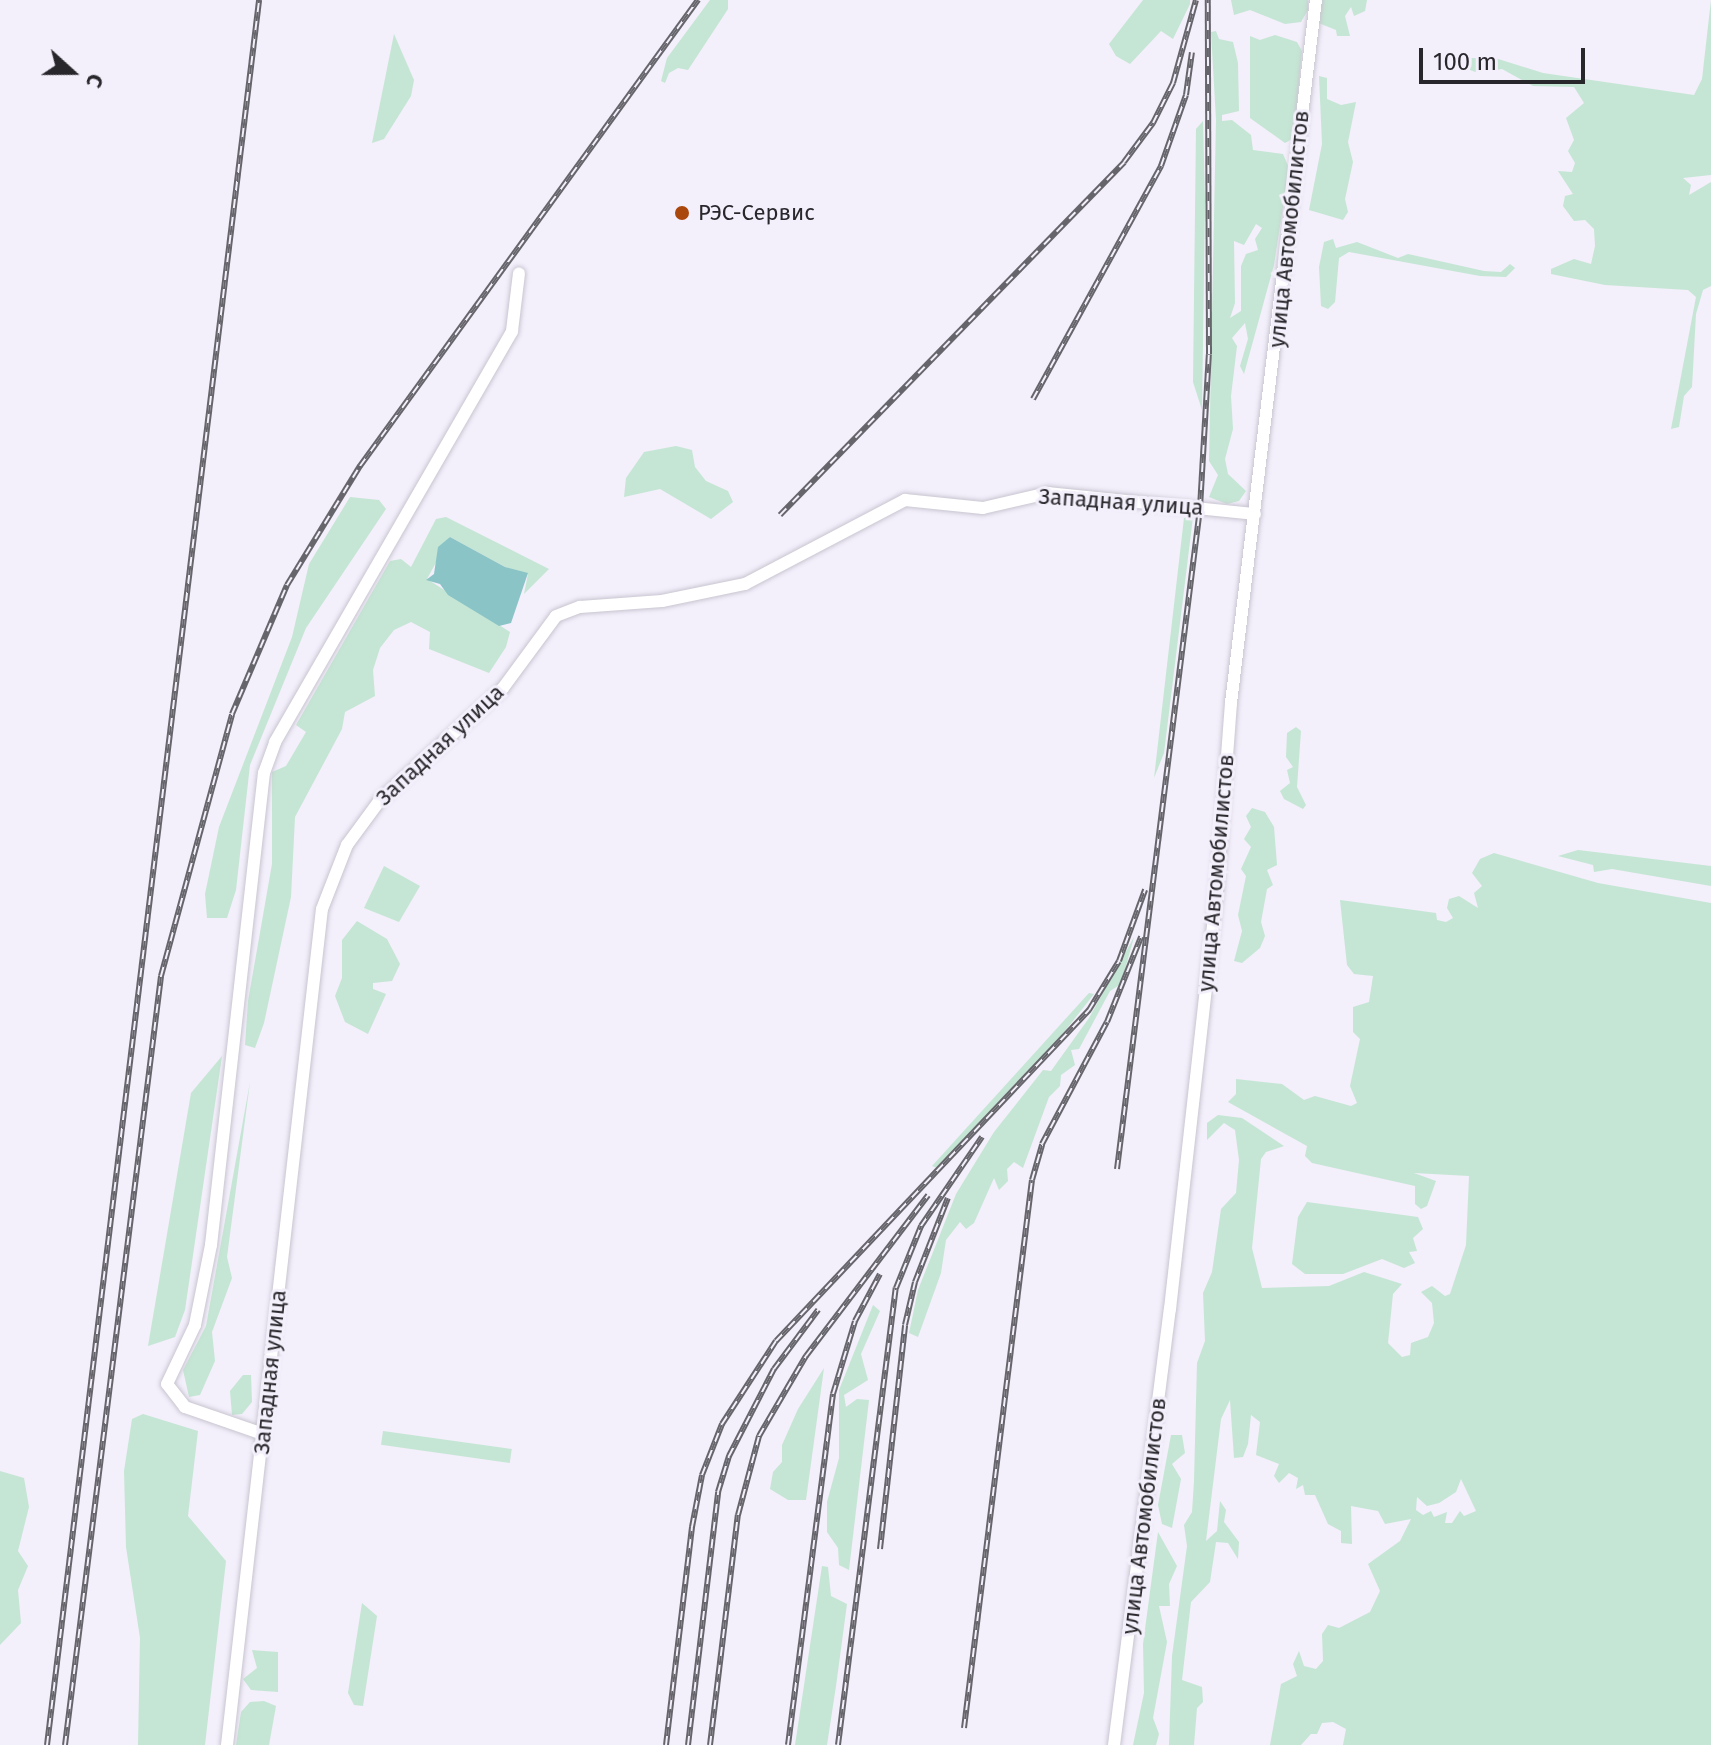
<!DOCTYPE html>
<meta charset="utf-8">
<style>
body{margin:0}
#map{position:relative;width:1711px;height:1745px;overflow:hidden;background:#f3effb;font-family:"Fira Sans",sans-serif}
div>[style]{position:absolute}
.green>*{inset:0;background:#c5e6d4;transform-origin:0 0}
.water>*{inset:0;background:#8ac4c7}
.roads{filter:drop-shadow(0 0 2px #c8c5d0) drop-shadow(0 0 2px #c8c5d0)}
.minor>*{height:12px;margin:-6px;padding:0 6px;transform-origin:6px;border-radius:6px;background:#fff}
.rail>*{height:6px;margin-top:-3px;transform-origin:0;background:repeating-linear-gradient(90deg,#f3effb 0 9px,#67656c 0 18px);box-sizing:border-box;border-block:2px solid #67656c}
.dots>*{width:22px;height:22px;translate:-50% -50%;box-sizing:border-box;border:4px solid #f3effb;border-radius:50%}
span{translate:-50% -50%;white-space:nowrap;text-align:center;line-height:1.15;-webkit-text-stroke:6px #f3effb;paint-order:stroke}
.poi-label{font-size:22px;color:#28272b}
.left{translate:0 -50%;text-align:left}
.street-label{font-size:22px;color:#28272b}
.north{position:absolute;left:32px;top:32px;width:80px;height:80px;-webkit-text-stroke:6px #f3effb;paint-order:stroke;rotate:111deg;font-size:22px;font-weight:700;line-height:32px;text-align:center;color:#28272b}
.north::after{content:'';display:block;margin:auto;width:28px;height:36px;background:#28272b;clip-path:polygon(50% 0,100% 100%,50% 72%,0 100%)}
.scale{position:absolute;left:1419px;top:48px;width:166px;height:36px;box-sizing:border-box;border:4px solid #28272b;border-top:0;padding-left:10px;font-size:24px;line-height:28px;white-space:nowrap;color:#28272b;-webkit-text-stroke:6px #f3effb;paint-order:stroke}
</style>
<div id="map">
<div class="green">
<div style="clip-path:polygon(710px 0,728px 0,728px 9px,688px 70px,678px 68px,669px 73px,665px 83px,661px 81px,667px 58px)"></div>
<div style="clip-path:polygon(1143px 0,1190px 0,1190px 4px,1173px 39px,1161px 31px,1130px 64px,1116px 56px,1109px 44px)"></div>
<div style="clip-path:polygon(1231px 0,1308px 0,1308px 10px,1301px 22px,1285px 24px,1250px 10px,1234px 15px)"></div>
<div style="clip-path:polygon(1319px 0,1367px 0,1365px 11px,1354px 16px,1351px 7px,1345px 16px,1350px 36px,1337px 36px,1336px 30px,1316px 22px)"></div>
<div style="clip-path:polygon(1711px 0,1711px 175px,1683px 178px,1691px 185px,1689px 195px,1711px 182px,1711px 286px,1703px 290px,1696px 314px,1692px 387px,1684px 396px,1679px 427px,1671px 429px,1696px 297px,1688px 290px,1605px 285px,1551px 274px,1551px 269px,1574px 259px,1591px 264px,1595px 246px,1594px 229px,1585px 220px,1574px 221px,1563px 206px,1565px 196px,1573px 194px,1558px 171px,1572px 172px,1575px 163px,1568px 151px,1574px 140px,1566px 118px,1584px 103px,1574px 87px,1533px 86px,1502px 69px,1478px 73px,1465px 68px,1461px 58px,1495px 58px,1543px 73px,1694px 95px,1702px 79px)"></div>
<div style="clip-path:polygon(evenodd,1216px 31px,1219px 39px,1233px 42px,1238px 63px,1239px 111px,1222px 115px,1222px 121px,1232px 120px,1251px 135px,1253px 150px,1283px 154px,1289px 168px,1274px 265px,1244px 374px,1240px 366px,1248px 339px,1245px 323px,1232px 338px,1237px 346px,1231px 396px,1233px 429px,1225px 459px,1228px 474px,1246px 491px,1239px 501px,1227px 504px,1209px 497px,1218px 475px,1209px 461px,1216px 120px,1211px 32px,1216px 31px,1256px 224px,1262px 228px,1255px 239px,1258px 250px,1246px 254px,1241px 266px,1241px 311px,1230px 318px,1235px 303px,1234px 241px,1244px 245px,1256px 224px)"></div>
<div style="clip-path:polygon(394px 34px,414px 80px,411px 96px,384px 139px,372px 143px)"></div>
<div style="clip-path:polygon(1275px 35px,1297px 42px,1302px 51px,1294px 138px,1285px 143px,1250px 118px,1250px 36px,1260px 40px)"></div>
<div style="clip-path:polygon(1319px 76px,1327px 78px,1327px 99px,1341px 105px,1356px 102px,1348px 142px,1353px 162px,1345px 199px,1348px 212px,1343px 220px,1309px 210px,1322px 144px)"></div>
<div style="clip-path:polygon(1203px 121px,1205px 202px,1202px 410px,1193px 382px,1196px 129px)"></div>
<div style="clip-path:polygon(1333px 239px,1336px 248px,1357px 242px,1398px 258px,1408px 254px,1484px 271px,1501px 272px,1510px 264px,1515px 268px,1506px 277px,1480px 276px,1349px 252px,1339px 258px,1335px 302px,1328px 309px,1321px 306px,1319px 267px,1324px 242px)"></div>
<div style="clip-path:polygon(676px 446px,692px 450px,695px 467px,706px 481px,728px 491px,733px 502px,711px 519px,660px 489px,624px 497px,626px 478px,644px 452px)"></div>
<div style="clip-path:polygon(350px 497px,379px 500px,386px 509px,306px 628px,250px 765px,236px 890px,227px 918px,207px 918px,205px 894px,219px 827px,292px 637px,309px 564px)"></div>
<div style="clip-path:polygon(446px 517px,549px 569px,524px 594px,528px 574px,505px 567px,450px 537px,427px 579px,510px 632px,506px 647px,489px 673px,429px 649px,430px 632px,411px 622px,394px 630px,380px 648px,373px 670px,375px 696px,345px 712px,342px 729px,295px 817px,291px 897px,264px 1023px,255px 1048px,245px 1045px,248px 1001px,272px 864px,272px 772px,286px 766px,306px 732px,296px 725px,390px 561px,401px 559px,411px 567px,436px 519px)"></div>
<div style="clip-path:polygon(1193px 517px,1164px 753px,1154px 778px,1184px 518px)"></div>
<div style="clip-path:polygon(1296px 727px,1301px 731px,1297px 787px,1306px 805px,1303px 809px,1284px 799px,1280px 791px,1290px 783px,1287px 770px,1293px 767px,1286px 757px,1287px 733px)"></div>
<div style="clip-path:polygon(1252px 808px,1265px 812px,1274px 827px,1277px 865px,1267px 870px,1273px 885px,1267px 889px,1261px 922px,1265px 936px,1260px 948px,1242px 963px,1234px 961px,1242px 931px,1238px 915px,1246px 876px,1241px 869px,1251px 847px,1244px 839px,1251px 827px,1246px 816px)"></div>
<div style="clip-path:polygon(1578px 850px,1711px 866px,1711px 886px,1612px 869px,1594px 872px,1593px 865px,1558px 856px)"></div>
<div style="clip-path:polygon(evenodd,1494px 853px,1598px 883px,1711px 903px,1711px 1745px,1343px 1745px,1346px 1729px,1333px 1722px,1322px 1723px,1317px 1734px,1311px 1734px,1301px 1745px,1270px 1745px,1281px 1684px,1297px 1676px,1293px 1664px,1299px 1651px,1304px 1666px,1316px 1669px,1323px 1661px,1322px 1634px,1328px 1625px,1339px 1628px,1370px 1612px,1380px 1591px,1368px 1564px,1400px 1541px,1411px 1519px,1385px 1524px,1378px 1511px,1351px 1506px,1352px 1544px,1341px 1543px,1341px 1531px,1328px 1524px,1315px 1495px,1305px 1495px,1303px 1485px,1296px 1489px,1298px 1478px,1289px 1473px,1279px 1483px,1274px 1476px,1279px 1464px,1256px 1455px,1260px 1422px,1251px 1415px,1248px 1444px,1243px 1457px,1234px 1458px,1230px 1400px,1221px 1419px,1206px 1541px,1217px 1531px,1220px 1501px,1226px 1510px,1224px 1522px,1239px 1542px,1238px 1559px,1228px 1543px,1216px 1542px,1210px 1582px,1191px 1602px,1182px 1680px,1202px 1687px,1203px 1702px,1197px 1708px,1194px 1745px,1169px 1745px,1172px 1656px,1187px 1546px,1184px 1525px,1192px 1512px,1194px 1481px,1197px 1363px,1205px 1341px,1203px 1293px,1212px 1272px,1221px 1209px,1236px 1193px,1239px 1160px,1235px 1130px,1224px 1123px,1207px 1140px,1207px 1123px,1218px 1115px,1242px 1118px,1284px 1146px,1266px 1152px,1261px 1159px,1252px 1248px,1262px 1288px,1329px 1286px,1364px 1272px,1402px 1284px,1393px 1294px,1388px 1343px,1402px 1357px,1410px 1355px,1411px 1343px,1428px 1337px,1434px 1323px,1432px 1303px,1421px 1292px,1432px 1286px,1445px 1296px,1450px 1294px,1466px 1245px,1469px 1176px,1414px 1173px,1436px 1181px,1427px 1206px,1421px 1209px,1415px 1204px,1415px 1186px,1312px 1163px,1305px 1156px,1307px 1146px,1228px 1102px,1236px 1094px,1236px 1079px,1282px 1084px,1304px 1100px,1315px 1096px,1351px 1106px,1357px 1103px,1350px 1086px,1360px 1039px,1353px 1032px,1353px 1007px,1369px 1002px,1373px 976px,1354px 974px,1347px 965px,1340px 900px,1436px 913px,1437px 920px,1446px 922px,1453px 918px,1447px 908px,1449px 899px,1459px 896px,1478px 908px,1474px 893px,1482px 886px,1472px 873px,1480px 859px,1494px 853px,1461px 1479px,1476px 1511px,1464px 1516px,1460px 1511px,1452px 1523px,1445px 1523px,1447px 1512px,1434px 1517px,1431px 1511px,1423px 1515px,1416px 1510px,1417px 1497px,1427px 1506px,1439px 1503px,1456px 1492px,1461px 1479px)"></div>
<div style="clip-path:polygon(384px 866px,420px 886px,399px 922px,364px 908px)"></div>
<div style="clip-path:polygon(357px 921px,387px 939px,400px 964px,392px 981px,373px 983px,373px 989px,386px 994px,368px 1034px,345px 1022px,335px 996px,342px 978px,342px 940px)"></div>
<div style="clip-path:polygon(1134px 937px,1121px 984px,1110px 991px,1079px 1049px,1071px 1050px,1075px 1065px,1061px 1075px,1060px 1086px,1049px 1097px,1023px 1168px,1014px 1162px,1007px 1169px,1008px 1181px,999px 1190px,994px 1178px,974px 1223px,966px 1229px,960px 1222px,946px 1240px,941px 1273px,918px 1337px,909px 1333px,918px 1290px,956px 1194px,994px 1132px,1043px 1070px,1051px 1071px,1089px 1018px)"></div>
<div style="clip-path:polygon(1089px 993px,1094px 994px,1050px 1050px,937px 1168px,932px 1166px)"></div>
<div style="clip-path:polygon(222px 1056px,185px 1310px,175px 1337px,148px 1346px,191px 1093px)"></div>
<div style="clip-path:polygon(250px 1082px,227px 1257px,232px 1278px,212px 1332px,215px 1361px,200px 1395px,189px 1397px,183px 1370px,206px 1326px)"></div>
<div style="clip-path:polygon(1307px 1202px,1418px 1217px,1423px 1229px,1413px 1238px,1417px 1251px,1409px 1252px,1415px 1263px,1404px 1268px,1382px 1259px,1343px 1274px,1305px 1274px,1292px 1264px,1298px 1217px)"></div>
<div style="clip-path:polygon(873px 1305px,880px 1311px,861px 1354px,868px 1380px,844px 1395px,846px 1407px,857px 1399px,869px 1400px,849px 1570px,839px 1565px,838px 1548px,827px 1532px,827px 1502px,839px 1458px,839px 1390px)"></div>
<div style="clip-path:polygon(824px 1368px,806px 1500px,788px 1500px,770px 1489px,773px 1472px,782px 1462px,782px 1445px,798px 1409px)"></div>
<div style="clip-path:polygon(243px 1375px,251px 1375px,252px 1402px,242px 1414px,232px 1415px,230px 1391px)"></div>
<div style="clip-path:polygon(143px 1414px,198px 1431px,188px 1516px,226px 1561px,205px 1745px,138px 1745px,140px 1638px,126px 1547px,124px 1471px,132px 1419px)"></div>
<div style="left:383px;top:1431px;width:130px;height:14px;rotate:8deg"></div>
<div style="clip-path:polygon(1171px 1435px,1182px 1435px,1185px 1453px,1172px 1464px,1181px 1479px,1172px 1528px,1162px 1524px,1158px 1505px)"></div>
<div style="clip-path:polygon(0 1471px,24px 1478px,29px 1507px,18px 1551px,28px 1566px,18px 1590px,21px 1623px,0 1645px)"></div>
<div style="clip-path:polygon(1158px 1532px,1177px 1566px,1169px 1584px,1170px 1606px,1159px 1606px,1167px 1642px,1153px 1718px,1159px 1734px,1156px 1745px,1133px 1745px,1144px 1693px,1143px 1644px)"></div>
<div style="clip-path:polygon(822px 1566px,828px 1567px,831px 1596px,847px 1604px,836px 1686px,827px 1745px,795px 1745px)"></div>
<div style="clip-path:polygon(362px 1603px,377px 1616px,363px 1706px,354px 1705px,348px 1693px)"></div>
<div style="clip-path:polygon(252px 1650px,278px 1652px,278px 1692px,251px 1690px,243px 1679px,257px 1668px)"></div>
<div style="clip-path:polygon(264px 1701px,276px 1706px,269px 1745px,236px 1745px,241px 1712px,250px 1702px)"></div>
</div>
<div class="water">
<div style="clip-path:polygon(450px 537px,505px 567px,528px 573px,511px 623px,499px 626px,448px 595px,440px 584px,426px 580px,434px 574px,438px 547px)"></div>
</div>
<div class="roads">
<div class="minor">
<div style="left:263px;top:1434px;width:83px;rotate:-160.9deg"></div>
<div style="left:185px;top:1407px;width:29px;rotate:-128deg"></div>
<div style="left:167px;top:1384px;width:65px;rotate:-64.6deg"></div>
<div style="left:195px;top:1325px;width:82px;rotate:-78.7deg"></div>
<div style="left:211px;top:1245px;width:475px;rotate:-83.6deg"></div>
<div style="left:264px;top:773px;width:33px;rotate:-70deg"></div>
<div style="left:275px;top:742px;width:474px;rotate:-60deg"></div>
<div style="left:512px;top:331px;width:58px;rotate:-83.1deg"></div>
<div style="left:227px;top:1745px;width:841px;rotate:-83.52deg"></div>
<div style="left:322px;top:909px;width:69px;rotate:-68.7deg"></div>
<div style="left:347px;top:845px;width:56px;rotate:-53.7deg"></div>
<div style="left:380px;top:800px;width:166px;rotate:-42.3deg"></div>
<div style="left:503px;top:688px;width:89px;rotate:-53.6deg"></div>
<div style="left:556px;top:616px;width:26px;rotate:-21deg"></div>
<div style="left:580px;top:607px;width:82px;rotate:-4.2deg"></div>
<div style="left:662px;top:601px;width:85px;rotate:-11.6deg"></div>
<div style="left:745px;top:584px;width:181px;rotate:-27.7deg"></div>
<div style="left:905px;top:500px;width:78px;rotate:5.9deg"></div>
<div style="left:983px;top:508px;width:67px;rotate:-13deg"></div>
<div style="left:1048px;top:493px;width:208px;rotate:5.8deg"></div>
<div style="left:1114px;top:1745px;width:440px;rotate:-82.7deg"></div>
<div style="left:1170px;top:1309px;width:423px;rotate:-83.6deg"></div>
<div style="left:1217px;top:889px;width:187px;rotate:-85.7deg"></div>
<div style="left:1231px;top:703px;width:708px;rotate:-83.11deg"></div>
</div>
</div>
<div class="rail">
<div style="left:1033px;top:399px;width:266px;rotate:-61.2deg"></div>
<div style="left:1161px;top:166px;width:75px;rotate:-70.6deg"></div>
<div style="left:1186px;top:95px;width:43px;rotate:-82.1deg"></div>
<div style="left:780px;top:515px;width:493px;rotate:-45.7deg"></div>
<div style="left:1124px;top:162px;width:49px;rotate:-53.4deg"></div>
<div style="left:1153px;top:123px;width:45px;rotate:-63.4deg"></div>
<div style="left:1173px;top:83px;width:86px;rotate:-74.5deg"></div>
<div style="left:1117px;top:1169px;width:666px;rotate:-82.84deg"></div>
<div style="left:1200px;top:508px;width:154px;rotate:-86.7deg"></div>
<div style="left:1209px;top:354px;width:354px;rotate:-90.2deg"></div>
<div style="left:880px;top:1549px;width:225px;rotate:-83.6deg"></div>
<div style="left:905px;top:1325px;width:44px;rotate:-76.9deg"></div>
<div style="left:915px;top:1282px;width:90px;rotate:-68.6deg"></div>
<div style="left:964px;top:1728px;width:552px;rotate:-82.93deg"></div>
<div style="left:1032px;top:1180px;width:37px;rotate:-74deg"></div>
<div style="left:1042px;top:1144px;width:138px;rotate:-62deg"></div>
<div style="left:1107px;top:1022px;width:92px;rotate:-68.2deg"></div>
<div style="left:47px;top:1745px;width:1758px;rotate:-83.07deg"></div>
<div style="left:65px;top:1745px;width:775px;rotate:-82.88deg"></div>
<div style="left:161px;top:976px;width:271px;rotate:-74.8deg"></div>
<div style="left:232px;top:714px;width:140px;rotate:-66.9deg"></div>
<div style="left:287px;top:585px;width:140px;rotate:-58.5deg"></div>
<div style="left:360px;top:466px;width:576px;rotate:-54.05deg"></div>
<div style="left:666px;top:1745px;width:220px;rotate:-83.2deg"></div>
<div style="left:692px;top:1527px;width:53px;rotate:-79.1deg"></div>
<div style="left:702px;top:1475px;width:55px;rotate:-68.6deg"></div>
<div style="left:722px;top:1424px;width:99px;rotate:-57deg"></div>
<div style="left:776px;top:1341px;width:456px;rotate:-46.6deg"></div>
<div style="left:1089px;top:1010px;width:57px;rotate:-58.5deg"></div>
<div style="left:1119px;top:961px;width:76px;rotate:-69.9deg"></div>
<div style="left:688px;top:1745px;width:255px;rotate:-83.2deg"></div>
<div style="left:718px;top:1492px;width:38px;rotate:-73deg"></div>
<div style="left:729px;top:1456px;width:98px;rotate:-62.7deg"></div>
<div style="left:774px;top:1369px;width:74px;rotate:-53.3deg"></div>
<div style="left:710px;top:1745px;width:232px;rotate:-83.1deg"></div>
<div style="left:738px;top:1515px;width:82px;rotate:-75.1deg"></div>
<div style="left:759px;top:1436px;width:93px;rotate:-59.6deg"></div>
<div style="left:806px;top:1356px;width:202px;rotate:-52.8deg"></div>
<div style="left:788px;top:1745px;width:354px;rotate:-82.7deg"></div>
<div style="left:833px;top:1394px;width:76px;rotate:-73.2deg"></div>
<div style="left:855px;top:1321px;width:53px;rotate:-62deg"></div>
<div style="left:838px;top:1745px;width:461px;rotate:-82.8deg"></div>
<div style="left:896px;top:1288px;width:67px;rotate:-68deg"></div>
<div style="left:921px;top:1226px;width:108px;rotate:-55.6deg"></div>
</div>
<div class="dots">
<div style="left:682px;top:213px;background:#aa470d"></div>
</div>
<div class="poi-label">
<span class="left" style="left:698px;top:213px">РЭС-Сервис</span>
</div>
<div class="street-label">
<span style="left:1289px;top:229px;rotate:-84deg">улица Автомобилистов</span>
<span style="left:1121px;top:502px;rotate:4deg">Западная улица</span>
<span style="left:440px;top:745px;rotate:-43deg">Западная улица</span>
<span style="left:1216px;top:873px;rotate:-85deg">улица Автомобилистов</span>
<span style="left:270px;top:1372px;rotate:-84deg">Западная улица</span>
<span style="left:1144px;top:1516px;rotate:-83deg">улица Автомобилистов</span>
</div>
<div class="north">С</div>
<div class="scale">100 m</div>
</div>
